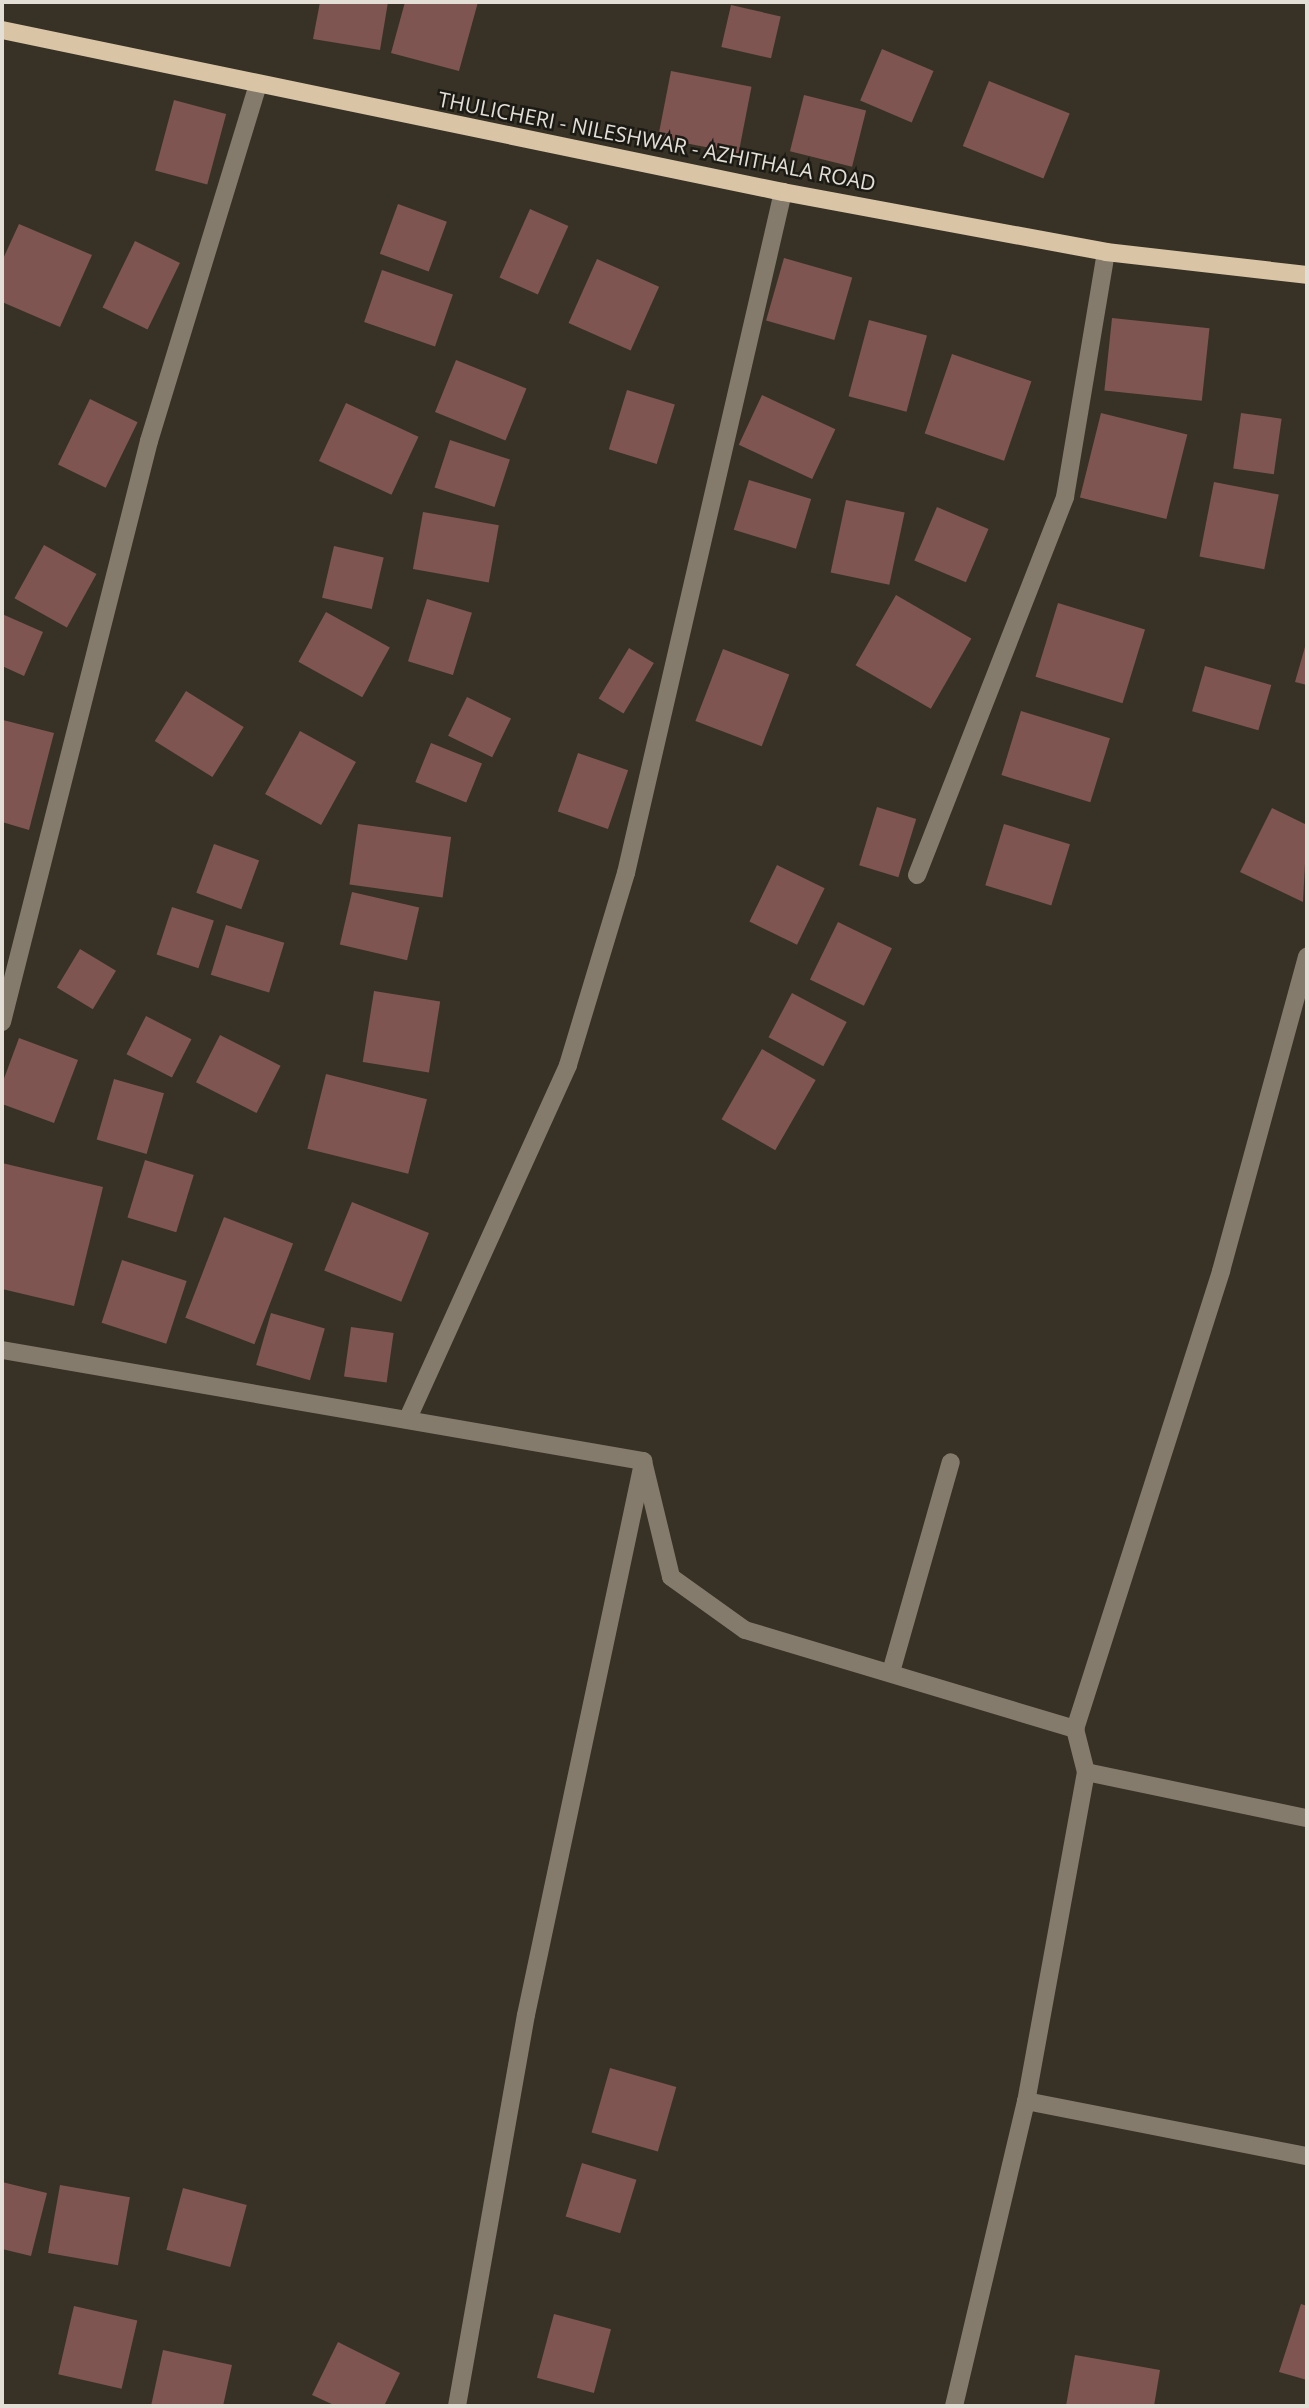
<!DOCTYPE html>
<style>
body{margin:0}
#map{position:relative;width:1309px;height:2408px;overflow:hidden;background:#373225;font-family:"Open Sans",sans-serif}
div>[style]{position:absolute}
.building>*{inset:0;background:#7e5550;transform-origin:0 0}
.minor>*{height:18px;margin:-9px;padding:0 9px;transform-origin:9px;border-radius:9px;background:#857b6c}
.major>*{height:18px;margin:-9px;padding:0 9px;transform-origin:9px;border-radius:9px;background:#d9c4a5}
span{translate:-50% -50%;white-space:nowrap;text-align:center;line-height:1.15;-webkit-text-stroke:5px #1c1a14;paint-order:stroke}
.street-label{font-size:21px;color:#e3dfd7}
.frame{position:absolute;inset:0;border:4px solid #e3dfd7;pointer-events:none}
</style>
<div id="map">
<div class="building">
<div style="clip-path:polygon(320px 2px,388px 2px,380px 50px,313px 39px)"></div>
<div style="clip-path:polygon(405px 2px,478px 2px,459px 71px,391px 53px)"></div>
<div style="left:731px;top:5px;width:51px;height:43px;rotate:13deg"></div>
<div style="left:882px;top:49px;width:56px;height:56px;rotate:23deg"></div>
<div style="left:671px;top:71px;width:82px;height:68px;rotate:11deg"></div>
<div style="left:989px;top:81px;width:87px;height:70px;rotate:22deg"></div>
<div style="left:804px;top:95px;width:64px;height:58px;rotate:14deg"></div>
<div style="left:174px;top:100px;width:54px;height:73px;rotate:15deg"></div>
<div style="left:398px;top:204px;width:52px;height:53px;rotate:20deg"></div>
<div style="left:530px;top:209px;width:42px;height:75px;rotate:24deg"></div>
<div style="clip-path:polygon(19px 224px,92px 255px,60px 327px,2px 302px,2px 261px)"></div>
<div style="left:135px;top:241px;width:50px;height:74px;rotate:26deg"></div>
<div style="left:784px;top:258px;width:71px;height:65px;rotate:16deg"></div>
<div style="left:597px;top:259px;width:68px;height:70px;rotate:24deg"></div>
<div style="left:382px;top:270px;width:75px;height:55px;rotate:19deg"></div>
<div style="left:1112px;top:318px;width:98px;height:73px;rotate:6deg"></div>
<div style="left:869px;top:320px;width:60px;height:79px;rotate:15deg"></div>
<div style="left:952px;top:354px;width:84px;height:84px;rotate:19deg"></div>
<div style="left:456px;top:360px;width:76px;height:56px;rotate:22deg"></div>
<div style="left:627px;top:390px;width:50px;height:62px;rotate:17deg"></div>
<div style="left:762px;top:395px;width:81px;height:55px;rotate:25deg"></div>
<div style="left:90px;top:399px;width:53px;height:73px;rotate:26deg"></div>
<div style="left:346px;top:403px;width:80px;height:64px;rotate:25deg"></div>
<div style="left:1101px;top:413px;width:89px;height:87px;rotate:14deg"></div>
<div style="left:1241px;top:413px;width:41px;height:56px;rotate:8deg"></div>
<div style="left:450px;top:440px;width:63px;height:50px;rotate:18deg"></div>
<div style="left:749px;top:480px;width:65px;height:52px;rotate:17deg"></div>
<div style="left:1214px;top:482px;width:66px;height:76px;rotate:11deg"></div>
<div style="left:846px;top:500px;width:60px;height:74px;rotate:12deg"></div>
<div style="left:937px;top:507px;width:56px;height:58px;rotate:23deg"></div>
<div style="left:423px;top:512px;width:77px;height:58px;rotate:10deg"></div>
<div style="left:44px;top:545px;width:60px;height:61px;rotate:29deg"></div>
<div style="left:334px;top:546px;width:51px;height:53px;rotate:13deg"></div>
<div style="left:896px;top:595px;width:87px;height:81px;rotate:30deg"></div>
<div style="left:427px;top:599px;width:47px;height:65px;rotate:17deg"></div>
<div style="left:1058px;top:603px;width:91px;height:77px;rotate:17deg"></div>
<div style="left:326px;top:612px;width:73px;height:57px;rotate:29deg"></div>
<div style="clip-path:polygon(2px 614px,43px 632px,24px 676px,2px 666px)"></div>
<div style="clip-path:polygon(1307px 640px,1307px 685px,1295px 682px)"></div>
<div style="left:629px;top:648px;width:29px;height:59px;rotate:31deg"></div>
<div style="left:723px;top:649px;width:71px;height:77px;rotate:21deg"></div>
<div style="left:1205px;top:666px;width:69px;height:47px;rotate:16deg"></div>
<div style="left:186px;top:691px;width:68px;height:59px;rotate:32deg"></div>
<div style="left:467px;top:697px;width:49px;height:43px;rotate:26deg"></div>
<div style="left:1021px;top:711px;width:93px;height:67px;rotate:17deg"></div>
<div style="clip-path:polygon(3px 720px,54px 733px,29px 830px,2px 822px)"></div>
<div style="left:300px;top:731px;width:64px;height:72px;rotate:29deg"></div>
<div style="left:431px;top:743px;width:55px;height:42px;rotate:22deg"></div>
<div style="left:578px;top:753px;width:53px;height:62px;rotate:19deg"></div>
<div style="left:877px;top:807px;width:41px;height:61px;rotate:17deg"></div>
<div style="clip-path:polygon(1272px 808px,1307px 825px,1303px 902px,1240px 872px)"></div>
<div style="left:358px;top:824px;width:94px;height:61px;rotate:8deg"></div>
<div style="left:1004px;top:824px;width:69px;height:64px;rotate:17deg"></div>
<div style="left:214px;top:844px;width:48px;height:52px;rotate:20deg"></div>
<div style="left:777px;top:865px;width:53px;height:63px;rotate:26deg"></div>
<div style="left:352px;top:892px;width:69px;height:54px;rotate:13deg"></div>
<div style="left:172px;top:907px;width:44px;height:50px;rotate:18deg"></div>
<div style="left:838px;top:922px;width:60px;height:64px;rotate:26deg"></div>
<div style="left:226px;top:925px;width:61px;height:52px;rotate:17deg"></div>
<div style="left:80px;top:949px;width:42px;height:45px;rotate:31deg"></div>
<div style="left:374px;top:991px;width:67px;height:72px;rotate:9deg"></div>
<div style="left:792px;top:993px;width:62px;height:50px;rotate:28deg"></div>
<div style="left:146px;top:1016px;width:51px;height:43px;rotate:27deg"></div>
<div style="left:220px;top:1035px;width:68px;height:53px;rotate:27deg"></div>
<div style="clip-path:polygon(19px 1038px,78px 1060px,54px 1123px,2px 1104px,2px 1084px)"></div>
<div style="left:762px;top:1049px;width:62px;height:81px;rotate:30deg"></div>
<div style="left:326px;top:1074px;width:104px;height:77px;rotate:14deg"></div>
<div style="left:114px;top:1079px;width:52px;height:63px;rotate:16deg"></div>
<div style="left:145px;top:1160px;width:51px;height:60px;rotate:17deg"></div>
<div style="clip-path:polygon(2px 1163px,103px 1187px,74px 1306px,2px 1289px)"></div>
<div style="left:352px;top:1202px;width:83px;height:74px;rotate:22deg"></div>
<div style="left:224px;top:1217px;width:74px;height:108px;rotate:21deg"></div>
<div style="left:122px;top:1260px;width:68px;height:66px;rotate:18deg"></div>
<div style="left:271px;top:1313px;width:56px;height:54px;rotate:16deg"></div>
<div style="left:351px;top:1327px;width:43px;height:50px;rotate:8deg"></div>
<div style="left:610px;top:2068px;width:69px;height:67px;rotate:16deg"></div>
<div style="left:582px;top:2163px;width:57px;height:56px;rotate:17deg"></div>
<div style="clip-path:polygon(2px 2182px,47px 2193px,31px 2256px,2px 2249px)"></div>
<div style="left:60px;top:2185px;width:71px;height:69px;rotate:10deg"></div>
<div style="left:183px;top:2188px;width:66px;height:64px;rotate:15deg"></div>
<div style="clip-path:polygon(1301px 2304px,1307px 2306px,1307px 2380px,1279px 2372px)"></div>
<div style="left:74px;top:2306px;width:65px;height:70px;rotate:13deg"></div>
<div style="left:554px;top:2314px;width:59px;height:66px;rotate:15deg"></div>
<div style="clip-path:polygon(338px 2342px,400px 2373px,384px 2406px,336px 2406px,312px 2395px)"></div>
<div style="clip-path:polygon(163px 2350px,232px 2365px,223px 2406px,151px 2406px)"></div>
<div style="clip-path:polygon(1075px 2355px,1160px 2370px,1154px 2406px,1066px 2406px)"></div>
</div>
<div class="minor">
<div style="left:917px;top:875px;width:406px;rotate:-68.6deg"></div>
<div style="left:1065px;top:497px;width:248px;rotate:-80.5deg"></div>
<div style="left:2px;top:1022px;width:599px;rotate:-75.8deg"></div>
<div style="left:149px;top:441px;width:370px;rotate:-73deg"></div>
<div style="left:2px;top:1350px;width:651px;rotate:9.82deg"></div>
<div style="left:643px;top:1461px;width:119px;rotate:76.4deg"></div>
<div style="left:671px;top:1577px;width:91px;rotate:35.6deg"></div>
<div style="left:745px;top:1630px;width:345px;rotate:16.7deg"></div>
<div style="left:1075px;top:1729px;width:44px;rotate:75.7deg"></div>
<div style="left:1086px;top:1772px;width:334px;rotate:100.3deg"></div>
<div style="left:1026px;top:2101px;width:286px;rotate:11.1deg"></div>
<div style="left:409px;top:1416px;width:385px;rotate:-65.6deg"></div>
<div style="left:568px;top:1065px;width:201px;rotate:-73.2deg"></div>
<div style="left:626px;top:873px;width:699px;rotate:-77.02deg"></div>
<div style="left:891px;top:1672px;width:218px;rotate:-74.1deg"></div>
<div style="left:1075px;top:1729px;width:481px;rotate:-72.3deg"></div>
<div style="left:1221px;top:1271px;width:326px;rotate:-74.7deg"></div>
<div style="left:1086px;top:1772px;width:226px;rotate:11.8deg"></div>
<div style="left:457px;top:2406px;width:397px;rotate:-80deg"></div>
<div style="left:526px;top:2015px;width:559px;rotate:-78.03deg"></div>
<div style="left:954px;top:2406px;width:313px;rotate:-76.7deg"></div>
</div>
<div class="major">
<div style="left:2px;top:30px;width:798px;rotate:11.72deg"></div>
<div style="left:783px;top:192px;width:329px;rotate:10.5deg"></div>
<div style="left:1106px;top:252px;width:202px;rotate:6.5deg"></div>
</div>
<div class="street-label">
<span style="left:657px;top:141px;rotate:11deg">THULICHERI - NILESHWAR - AZHITHALA ROAD</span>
</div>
<div class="frame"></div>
</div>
